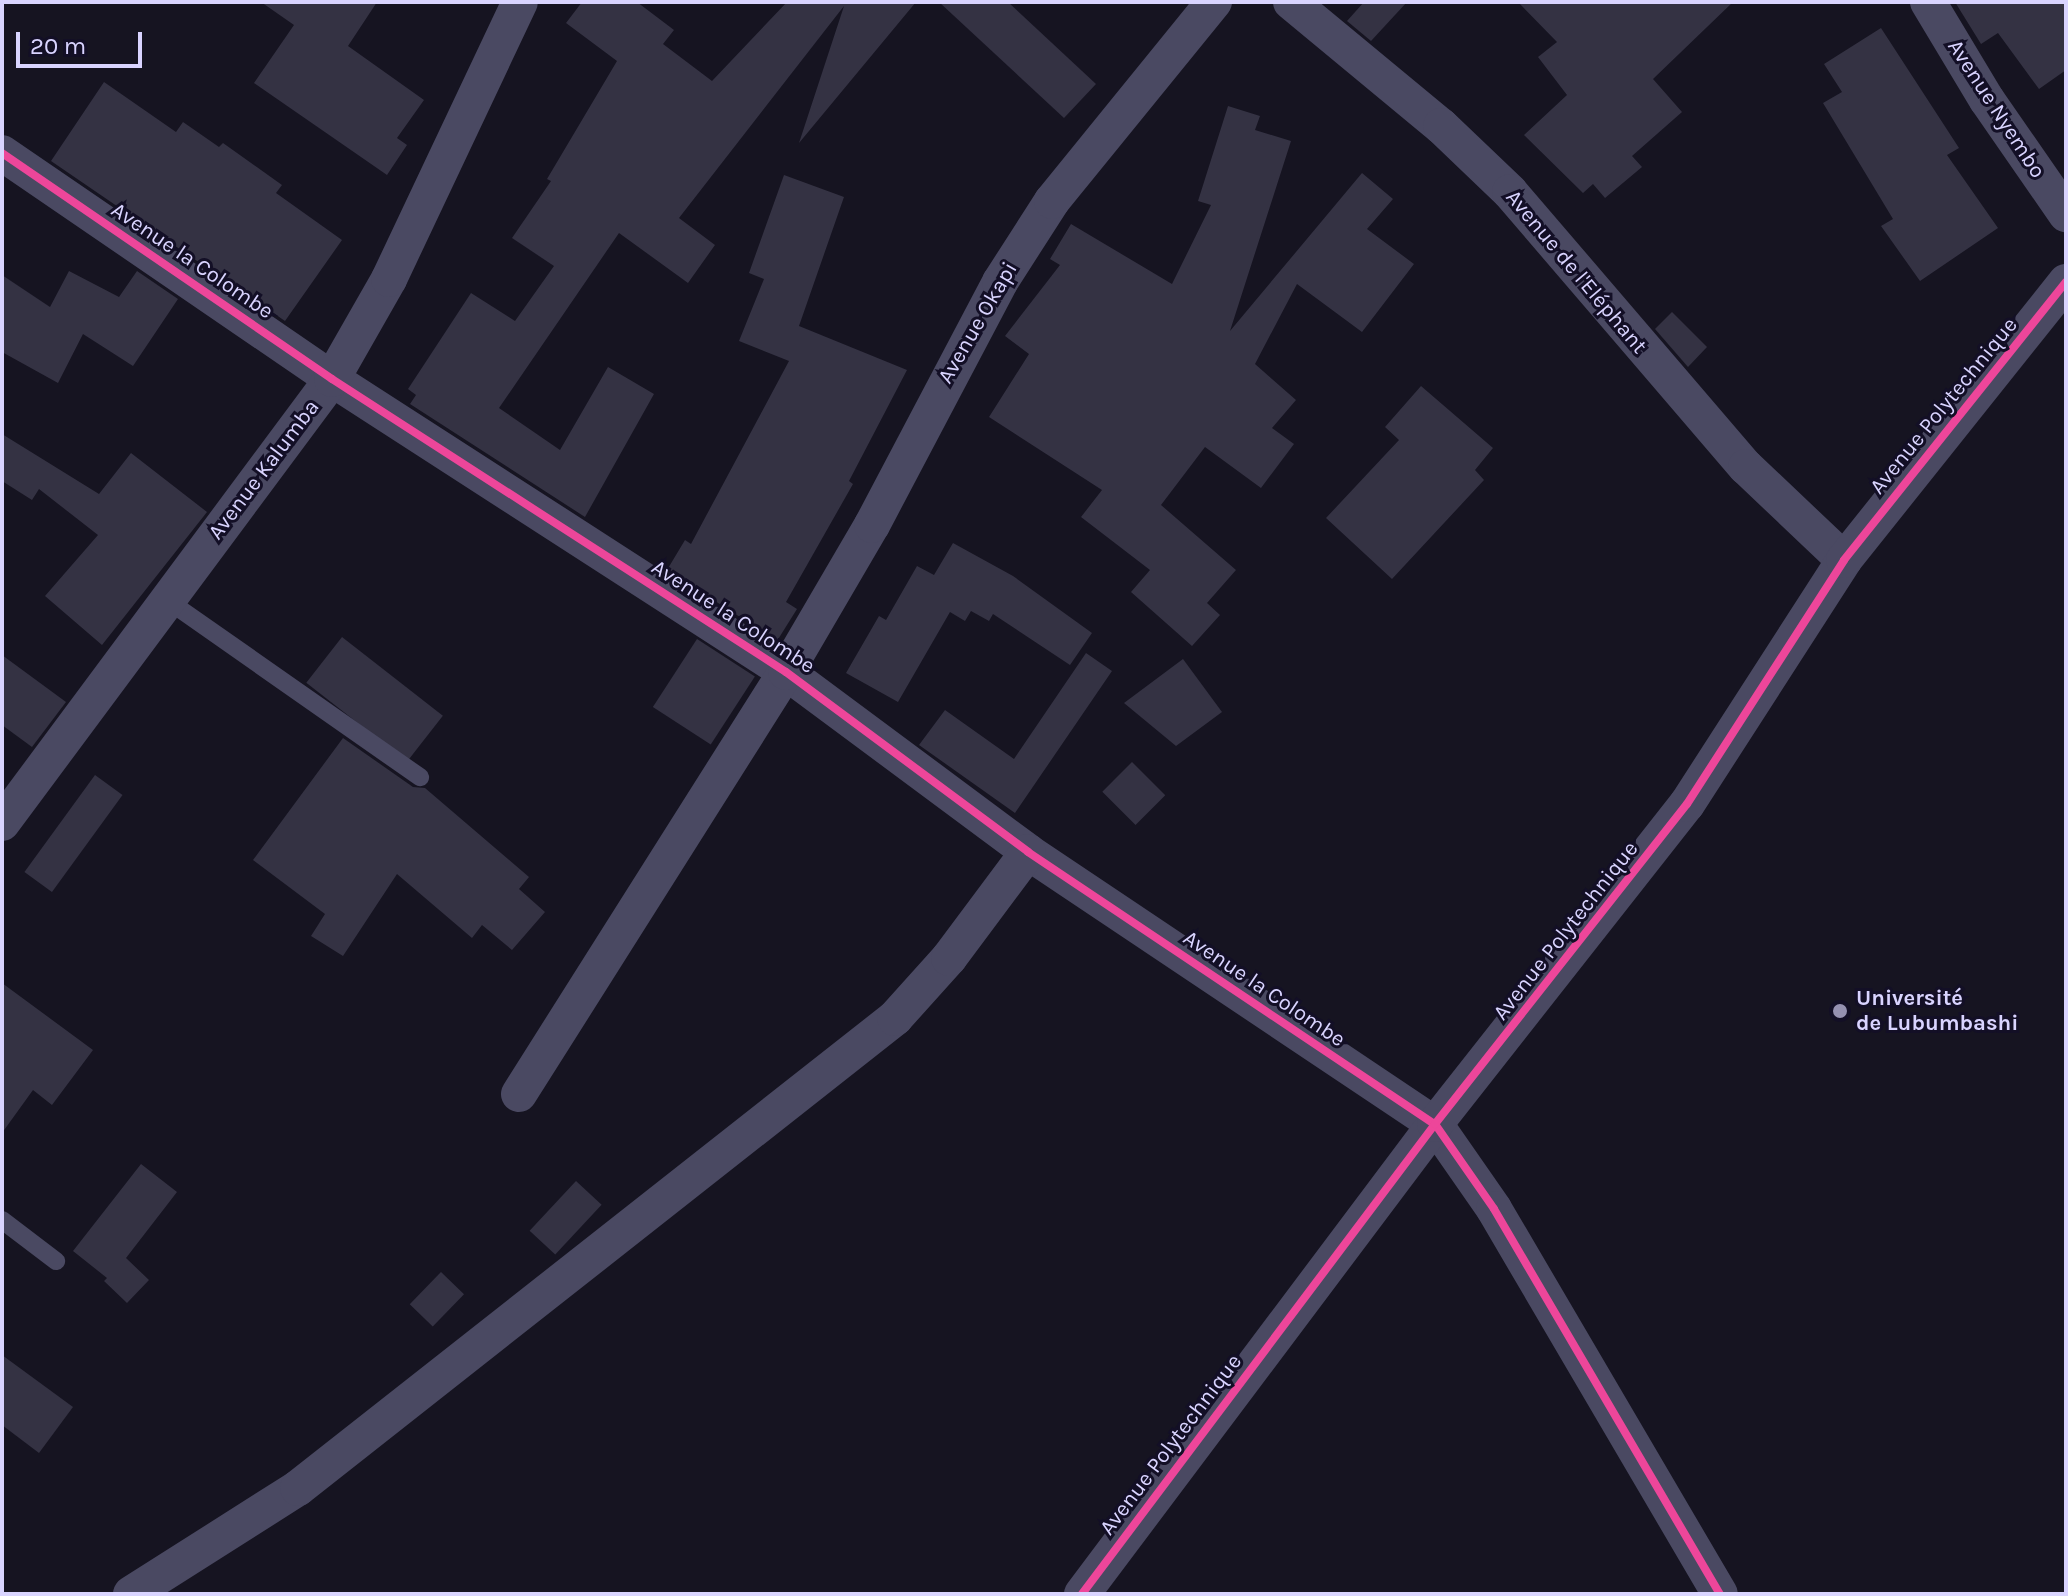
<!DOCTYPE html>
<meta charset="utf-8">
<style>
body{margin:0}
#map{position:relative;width:2068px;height:1596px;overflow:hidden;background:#161421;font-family:Karla,sans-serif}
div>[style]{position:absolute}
.building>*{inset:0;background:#343243;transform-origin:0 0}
.lane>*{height:18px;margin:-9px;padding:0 9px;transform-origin:9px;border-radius:9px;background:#4a4962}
.street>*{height:36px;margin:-18px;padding:0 18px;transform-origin:18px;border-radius:18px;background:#4a4962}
.cycleway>*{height:8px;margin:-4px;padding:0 4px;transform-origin:4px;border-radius:4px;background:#ed469a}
.dots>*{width:22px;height:22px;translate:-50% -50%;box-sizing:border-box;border:4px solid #130f26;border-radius:50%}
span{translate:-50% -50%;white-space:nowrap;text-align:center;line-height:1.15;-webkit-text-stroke:6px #130f26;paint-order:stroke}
.street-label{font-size:22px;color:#d9d4ff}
.poi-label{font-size:22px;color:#d9d4ff;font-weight:700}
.left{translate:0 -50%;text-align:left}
.frame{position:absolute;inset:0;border:4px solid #d9d4ff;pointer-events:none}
.scale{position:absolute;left:16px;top:32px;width:126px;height:36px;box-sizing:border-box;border:4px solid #d9d4ff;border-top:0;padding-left:10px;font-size:24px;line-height:28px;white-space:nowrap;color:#d9d4ff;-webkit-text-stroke:6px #130f26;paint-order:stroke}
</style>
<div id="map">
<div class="building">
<div style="clip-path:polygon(261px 2px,377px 2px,348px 46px,424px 100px,397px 138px,407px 145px,387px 175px,254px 83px,294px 25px)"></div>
<div style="clip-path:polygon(582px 2px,637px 2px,674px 30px,663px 44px,712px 81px,787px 2px,916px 2px,799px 143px,844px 6px,679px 218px,715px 245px,688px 283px,619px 233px,499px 408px,560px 450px,608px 367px,654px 394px,585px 517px,410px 404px,416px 395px,408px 389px,471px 293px,515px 321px,554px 266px,512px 238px,551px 181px,547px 179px,617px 61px,566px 23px)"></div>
<div style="clip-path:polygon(939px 2px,1008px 2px,1096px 84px,1064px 118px)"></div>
<div style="clip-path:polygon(1364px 2px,1407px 2px,1371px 41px,1347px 21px)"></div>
<div style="clip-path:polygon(1518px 2px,1733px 2px,1653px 79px,1682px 112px,1632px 156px,1642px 167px,1605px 198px,1593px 184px,1583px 193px,1524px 135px,1567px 95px,1538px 57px,1557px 42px)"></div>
<div style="clip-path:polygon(1955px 2px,2066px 2px,2066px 70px,2039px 89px,1998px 33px,1981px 44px)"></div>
<div style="clip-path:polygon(1881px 28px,1959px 148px,1947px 155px,1998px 228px,1920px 281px,1881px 226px,1893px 219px,1823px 103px,1842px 92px,1824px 64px)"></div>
<div style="clip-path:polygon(104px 82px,176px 132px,183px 122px,219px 147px,223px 143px,282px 185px,276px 193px,342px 240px,285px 321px,51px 161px)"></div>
<div style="clip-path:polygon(1228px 106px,1260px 116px,1255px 130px,1291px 141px,1230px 331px,1362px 173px,1393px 199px,1367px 229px,1414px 264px,1362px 332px,1297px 284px,1255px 364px,1296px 400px,1272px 428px,1294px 444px,1261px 488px,1205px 447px,1161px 505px,1236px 570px,1207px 603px,1220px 615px,1192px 646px,1131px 592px,1150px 570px,1081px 517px,1102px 490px,989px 417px,1029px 354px,1005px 336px,1060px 265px,1050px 259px,1071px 224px,1172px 284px,1211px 205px,1198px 201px)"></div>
<div style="clip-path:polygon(784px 175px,844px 197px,799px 326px,907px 370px,849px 481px,853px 484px,786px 602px,797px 609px,777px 641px,667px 570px,685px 540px,691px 544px,789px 361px,739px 341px,764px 279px,749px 273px)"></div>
<div style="clip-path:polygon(69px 271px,119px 297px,137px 271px,178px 299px,133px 366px,83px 334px,58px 383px,2px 352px,2px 275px,50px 307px)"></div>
<div style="clip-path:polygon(1672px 312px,1707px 347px,1688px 367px,1655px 329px)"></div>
<div style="clip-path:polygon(1421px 386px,1493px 448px,1475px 470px,1484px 480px,1392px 579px,1326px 518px,1399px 440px,1385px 427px)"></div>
<div style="clip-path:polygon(2px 434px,99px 494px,131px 453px,207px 512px,102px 645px,45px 596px,98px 535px,39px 489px,32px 500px,2px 481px)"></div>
<div style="clip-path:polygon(953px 543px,1013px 576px,1092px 633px,1070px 665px,993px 614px,989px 621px,971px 611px,965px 621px,950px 612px,898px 702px,846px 673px,879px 616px,886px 620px,917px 566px,934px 575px)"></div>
<div style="left:342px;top:637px;width:128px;height:58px;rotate:38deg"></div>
<div style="left:697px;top:639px;width:69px;height:81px;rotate:33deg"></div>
<div style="clip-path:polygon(1086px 653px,1112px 671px,1015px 813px,919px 745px,945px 710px,1014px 759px)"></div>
<div style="clip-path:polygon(2px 655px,66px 702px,32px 747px,2px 725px)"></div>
<div style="clip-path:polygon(1183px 659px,1222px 712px,1176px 746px,1124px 703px)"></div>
<div style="clip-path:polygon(343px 738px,413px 787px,425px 788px,529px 877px,519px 889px,545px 912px,512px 950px,482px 925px,472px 938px,397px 874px,343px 956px,311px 936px,325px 914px,253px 860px)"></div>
<div style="left:1132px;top:762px;width:47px;height:42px;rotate:45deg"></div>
<div style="left:95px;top:775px;width:34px;height:120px;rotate:36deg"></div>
<div style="clip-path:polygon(2px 983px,93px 1050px,52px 1105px,33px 1090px,2px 1133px)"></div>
<div style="clip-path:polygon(141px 1164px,177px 1192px,126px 1258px,149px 1280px,127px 1303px,104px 1281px,107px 1278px,73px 1251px)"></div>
<div style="left:576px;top:1181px;width:35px;height:68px;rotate:43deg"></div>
<div style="left:441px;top:1272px;width:32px;height:45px;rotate:44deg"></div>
<div style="clip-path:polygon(2px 1355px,73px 1407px,39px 1453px,2px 1425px)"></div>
</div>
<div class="lane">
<div style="left:167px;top:600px;width:309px;rotate:35deg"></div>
<div style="left:2px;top:1220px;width:68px;rotate:37.2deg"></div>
</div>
<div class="street">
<div style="left:1291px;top:2px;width:195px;rotate:39.6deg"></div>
<div style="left:1441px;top:126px;width:95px;rotate:43.7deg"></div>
<div style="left:1510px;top:192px;width:362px;rotate:49.4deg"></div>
<div style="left:1746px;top:467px;width:135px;rotate:43.5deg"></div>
<div style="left:1928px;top:2px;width:114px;rotate:59deg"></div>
<div style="left:1987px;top:100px;width:139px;rotate:55.3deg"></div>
<div style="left:2px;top:153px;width:400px;rotate:34.4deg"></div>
<div style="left:332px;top:379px;width:540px;rotate:32.84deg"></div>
<div style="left:786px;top:672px;width:302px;rotate:36.6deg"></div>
<div style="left:1028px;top:852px;width:490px;rotate:33.8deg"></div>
<div style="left:1435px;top:1124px;width:103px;rotate:55.2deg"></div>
<div style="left:1494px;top:1209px;width:446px;rotate:59.6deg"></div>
<div style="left:2px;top:823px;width:553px;rotate:-53.38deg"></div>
<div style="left:332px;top:379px;width:115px;rotate:-60.3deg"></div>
<div style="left:389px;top:279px;width:306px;rotate:-64.7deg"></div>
<div style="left:519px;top:1094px;width:499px;rotate:-57.7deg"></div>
<div style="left:786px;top:672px;width:170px;rotate:-59.7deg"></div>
<div style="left:872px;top:525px;width:275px;rotate:-62.2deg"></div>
<div style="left:1000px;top:282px;width:96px;rotate:-57.3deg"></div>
<div style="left:1052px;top:201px;width:257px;rotate:-50.9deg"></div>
<div style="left:131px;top:1594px;width:198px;rotate:-32.4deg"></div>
<div style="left:298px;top:1488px;width:760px;rotate:-38.21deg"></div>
<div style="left:895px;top:1018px;width:81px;rotate:-48deg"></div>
<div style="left:949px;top:958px;width:132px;rotate:-53.3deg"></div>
<div style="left:1082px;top:1594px;width:588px;rotate:-53.09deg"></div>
<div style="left:1435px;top:1124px;width:407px;rotate:-51.8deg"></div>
<div style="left:1687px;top:804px;width:290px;rotate:-57.2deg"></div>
<div style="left:1844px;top:560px;width:356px;rotate:-51.4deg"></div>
</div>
<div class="cycleway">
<div style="left:2px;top:153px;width:400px;rotate:34.4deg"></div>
<div style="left:332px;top:379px;width:540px;rotate:32.84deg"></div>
<div style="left:786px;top:672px;width:302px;rotate:36.6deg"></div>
<div style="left:1028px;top:852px;width:490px;rotate:33.8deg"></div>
<div style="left:1435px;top:1124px;width:103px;rotate:55.2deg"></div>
<div style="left:1494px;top:1209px;width:446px;rotate:59.6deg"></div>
<div style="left:1082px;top:1594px;width:588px;rotate:-53.09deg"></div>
<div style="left:1435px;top:1124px;width:407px;rotate:-51.8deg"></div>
<div style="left:1687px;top:804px;width:290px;rotate:-57.2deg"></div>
<div style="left:1844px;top:560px;width:356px;rotate:-51.4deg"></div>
</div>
<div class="dots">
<div style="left:1840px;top:1011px;background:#9591b1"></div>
</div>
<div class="street-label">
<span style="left:1996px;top:109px;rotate:57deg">Avenue Nyembo</span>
<span style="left:192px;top:261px;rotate:34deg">Avenue la Colombe</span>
<span style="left:1576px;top:272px;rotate:50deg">Avenue de l'Eléphant</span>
<span style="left:978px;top:323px;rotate:-60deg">Avenue Okapi</span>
<span style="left:1944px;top:406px;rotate:-51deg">Avenue Polytechnique</span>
<span style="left:264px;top:470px;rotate:-53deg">Avenue Kalumba</span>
<span style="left:733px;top:617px;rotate:33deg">Avenue la Colombe</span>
<span style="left:1566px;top:931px;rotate:-52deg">Avenue Polytechnique</span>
<span style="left:1264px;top:989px;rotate:34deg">Avenue la Colombe</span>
<span style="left:1171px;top:1445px;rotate:-53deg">Avenue Polytechnique</span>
</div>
<div class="poi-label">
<span class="left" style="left:1856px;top:1011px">Université<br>de Lubumbashi</span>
</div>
<div class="frame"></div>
<div class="scale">20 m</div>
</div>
